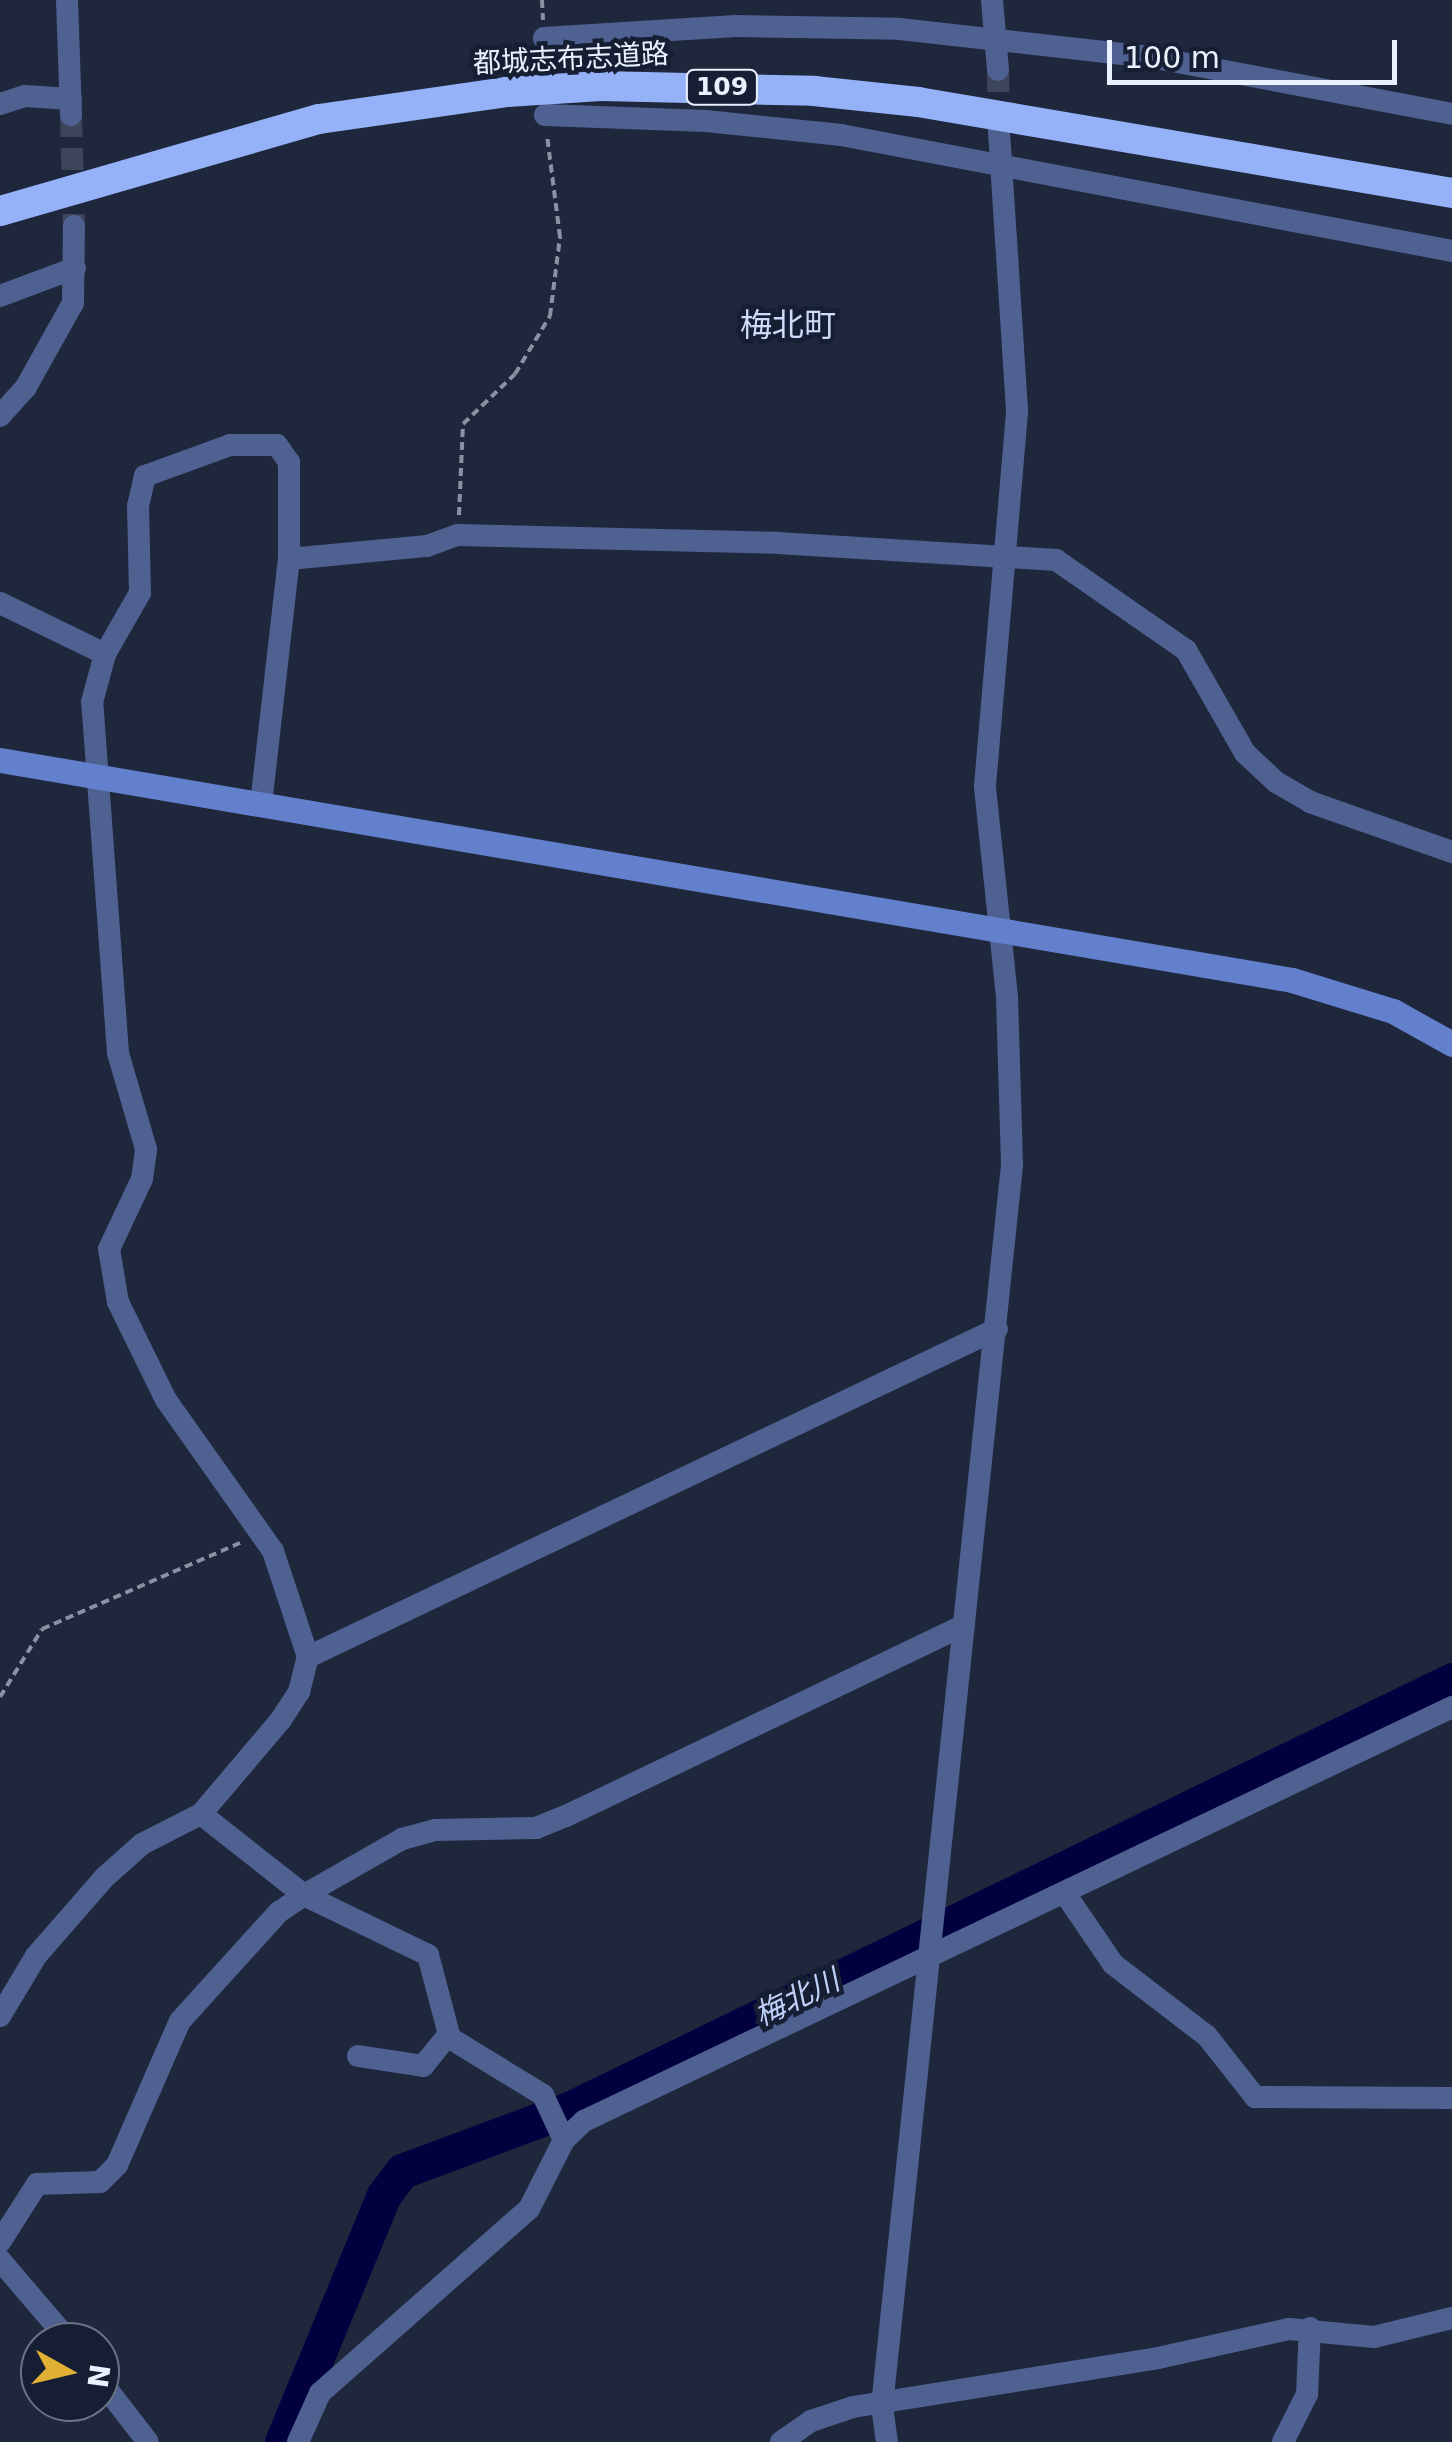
<!DOCTYPE html>
<meta charset="utf-8">
<style>
body{margin:0}
#map{position:relative;width:1452px;height:2442px;overflow:hidden;background:#1f273d;font-family:"DejaVu Sans","Noto Sans JP",sans-serif}
div>[style]{position:absolute}
.river>*{height:35px;margin:-17.5px;padding:0 17.5px;transform-origin:17.5px;border-radius:17.5px;background:#030040}
.street-tunnel>*{height:22px;margin-top:-11px;transform-origin:0;background:repeating-linear-gradient(90deg,#3d455a 0 22px,transparent 0 33px)}
.path>*{height:4px;margin-top:-2px;transform-origin:0;background:repeating-linear-gradient(90deg,#8a91a3 0 8px,transparent 0 13px)}
.street>*{height:22px;margin:-11px;padding:0 11px;transform-origin:11px;border-radius:11px;background:#4e6191}
.secondary>*{height:25px;margin:-12.5px;padding:0 12.5px;transform-origin:12.5px;border-radius:12.5px;background:#6380cd}
.highway>*{height:30px;margin:-15px;padding:0 15px;transform-origin:15px;border-radius:15px;background:#95b2f9}
span{translate:-50% -50%;white-space:nowrap;text-align:center;line-height:1.15;-webkit-text-stroke:9px #161e33;paint-order:stroke}
.shield-label span{padding:2px 8px;background:#161e33;border:2px solid;border-radius:8px;-webkit-text-stroke-width:0}
.shield-label{font-size:25px;color:#e9f0fe;font-weight:700}
.street-label{font-size:28px;color:#e9f0fe}
.water-label{font-size:30px;color:#bfd0f9;font-style:italic}
.quarter-label{font-size:32px;color:#cfdbf8}
.north{position:absolute;left:20px;top:2322px;width:100px;height:100px;box-sizing:border-box;background:#161e33;border:2px solid #6a7284;border-radius:50%;rotate:98deg;font-size:28px;font-weight:700;line-height:40px;text-align:center;color:#e9f0fe}
.north::after{content:'';display:block;margin:auto;width:35px;height:45px;background:#dfb034;clip-path:polygon(50% 0,100% 100%,50% 72%,0 100%)}
.scale{position:absolute;left:1107px;top:40px;width:290px;height:45px;box-sizing:border-box;border:5px solid #e9f0fe;border-top:0;padding-left:12px;font-size:30px;line-height:35px;white-space:nowrap;color:#e9f0fe;-webkit-text-stroke:8px #161e33;paint-order:stroke}
</style>
<div id="map">
<div class="river">
<div style="left:282px;top:2442px;width:267px;rotate:-67.6deg"></div>
<div style="left:384px;top:2195px;width:30px;rotate:-53deg"></div>
<div style="left:402px;top:2171px;width:178px;rotate:-20.4deg"></div>
<div style="left:569px;top:2109px;width:982px;rotate:-25.91deg"></div>
</div>
<div class="street-tunnel">
<div style="left:998px;top:70px;width:60px;rotate:89deg"></div>
<div style="left:71px;top:115px;width:111px;rotate:88.5deg"></div>
</div>
<div class="path">
<div style="left:542px;top:0;width:20px;rotate:87deg"></div>
<div style="left:459px;top:515px;width:91px;rotate:-87.5deg"></div>
<div style="left:463px;top:424px;width:72px;rotate:-43.9deg"></div>
<div style="left:515px;top:374px;width:68px;rotate:-58.9deg"></div>
<div style="left:550px;top:316px;width:80px;rotate:-82.8deg"></div>
<div style="left:560px;top:237px;width:103px;rotate:-97.3deg"></div>
<div style="left:0;top:1697px;width:80px;rotate:-58.3deg"></div>
<div style="left:42px;top:1629px;width:220px;rotate:-23.5deg"></div>
</div>
<div class="street">
<div style="left:67px;top:0;width:115px;rotate:88deg"></div>
<div style="left:992px;top:0;width:70px;rotate:85.1deg"></div>
<div style="left:544px;top:38px;width:192px;rotate:-3.6deg"></div>
<div style="left:736px;top:26px;width:164px;rotate:1deg"></div>
<div style="left:900px;top:29px;width:253px;rotate:6.4deg"></div>
<div style="left:1151px;top:57px;width:306px;rotate:10.7deg"></div>
<div style="left:0;top:104px;width:26px;rotate:-18deg"></div>
<div style="left:25px;top:96px;width:46px;rotate:3.7deg"></div>
<div style="left:545px;top:115px;width:161px;rotate:2.1deg"></div>
<div style="left:706px;top:121px;width:136px;rotate:5.9deg"></div>
<div style="left:841px;top:135px;width:622px;rotate:10.75deg"></div>
<div style="left:0;top:296px;width:80px;rotate:-20.5deg"></div>
<div style="left:0;top:416px;width:39px;rotate:-48deg"></div>
<div style="left:26px;top:387px;width:96px;rotate:-60.8deg"></div>
<div style="left:73px;top:303px;width:77px;rotate:-89.3deg"></div>
<div style="left:0;top:603px;width:117px;rotate:25.9deg"></div>
<div style="left:261px;top:804px;width:247px;rotate:-83.5deg"></div>
<div style="left:289px;top:559px;width:139px;rotate:-5.4deg"></div>
<div style="left:427px;top:546px;width:33px;rotate:-20deg"></div>
<div style="left:458px;top:535px;width:320px;rotate:1.4deg"></div>
<div style="left:778px;top:543px;width:279px;rotate:3.5deg"></div>
<div style="left:1056px;top:560px;width:158px;rotate:34.7deg"></div>
<div style="left:1186px;top:650px;width:119px;rotate:60.2deg"></div>
<div style="left:1245px;top:753px;width:42px;rotate:43.1deg"></div>
<div style="left:1276px;top:782px;width:39px;rotate:30deg"></div>
<div style="left:1310px;top:802px;width:151px;rotate:19.4deg"></div>
<div style="left:308px;top:1657px;width:763px;rotate:-25.46deg"></div>
<div style="left:201px;top:1814px;width:131px;rotate:38.2deg"></div>
<div style="left:304px;top:1895px;width:138px;rotate:25.8deg"></div>
<div style="left:428px;top:1955px;width:86px;rotate:75.2deg"></div>
<div style="left:450px;top:2038px;width:109px;rotate:31.5deg"></div>
<div style="left:543px;top:2095px;width:50px;rotate:65deg"></div>
<div style="left:1066px;top:1895px;width:83px;rotate:55.7deg"></div>
<div style="left:1113px;top:1964px;width:118px;rotate:37.5deg"></div>
<div style="left:1207px;top:2036px;width:78px;rotate:51.8deg"></div>
<div style="left:1255px;top:2097px;width:197px;rotate:0.3deg"></div>
<div style="left:0;top:2016px;width:70px;rotate:-59deg"></div>
<div style="left:36px;top:1956px;width:105px;rotate:-48.9deg"></div>
<div style="left:105px;top:1877px;width:50px;rotate:-41.7deg"></div>
<div style="left:142px;top:1844px;width:66px;rotate:-27deg"></div>
<div style="left:201px;top:1814px;width:122px;rotate:-49.7deg"></div>
<div style="left:280px;top:1721px;width:35px;rotate:-57deg"></div>
<div style="left:299px;top:1692px;width:36px;rotate:-76deg"></div>
<div style="left:308px;top:1657px;width:112px;rotate:-108.3deg"></div>
<div style="left:273px;top:1551px;width:185px;rotate:-125.3deg"></div>
<div style="left:166px;top:1400px;width:109px;rotate:-116.1deg"></div>
<div style="left:118px;top:1302px;width:54px;rotate:-99.6deg"></div>
<div style="left:109px;top:1249px;width:77px;rotate:-64.8deg"></div>
<div style="left:142px;top:1179px;width:30px;rotate:-82deg"></div>
<div style="left:146px;top:1149px;width:100px;rotate:-106.3deg"></div>
<div style="left:118px;top:1053px;width:352px;rotate:-94.2deg"></div>
<div style="left:92px;top:702px;width:50px;rotate:-74.8deg"></div>
<div style="left:105px;top:654px;width:70px;rotate:-60.2deg"></div>
<div style="left:140px;top:593px;width:87px;rotate:-91.3deg"></div>
<div style="left:138px;top:506px;width:31px;rotate:-77deg"></div>
<div style="left:145px;top:476px;width:90px;rotate:-20deg"></div>
<div style="left:230px;top:445px;width:47px"></div>
<div style="left:277px;top:445px;width:21px;rotate:55deg"></div>
<div style="left:289px;top:462px;width:97px;rotate:90deg"></div>
<div style="left:358px;top:2056px;width:66px;rotate:8.7deg"></div>
<div style="left:423px;top:2066px;width:41px;rotate:-50.9deg"></div>
<div style="left:0;top:2242px;width:69px;rotate:-57.5deg"></div>
<div style="left:37px;top:2184px;width:63px;rotate:-1.8deg"></div>
<div style="left:100px;top:2182px;width:24px;rotate:-45deg"></div>
<div style="left:117px;top:2165px;width:157px;rotate:-66.4deg"></div>
<div style="left:180px;top:2021px;width:147px;rotate:-47.8deg"></div>
<div style="left:279px;top:1912px;width:30px;rotate:-34deg"></div>
<div style="left:304px;top:1895px;width:113px;rotate:-29.7deg"></div>
<div style="left:402px;top:1839px;width:34px;rotate:-15deg"></div>
<div style="left:435px;top:1830px;width:101px;rotate:-1.1deg"></div>
<div style="left:536px;top:1828px;width:32px;rotate:-22deg"></div>
<div style="left:566px;top:1816px;width:441px;rotate:-25.6deg"></div>
<div style="left:0;top:2260px;width:108px;rotate:49.5deg"></div>
<div style="left:100px;top:2380px;width:78px;rotate:52.3deg"></div>
<div style="left:298px;top:2442px;width:54px;rotate:-65.8deg"></div>
<div style="left:320px;top:2393px;width:278px;rotate:-41.4deg"></div>
<div style="left:529px;top:2209px;width:77px;rotate:-63.1deg"></div>
<div style="left:564px;top:2140px;width:28px;rotate:-44deg"></div>
<div style="left:584px;top:2121px;width:962px;rotate:-25.5deg"></div>
<div style="left:781px;top:2442px;width:37px;rotate:-35deg"></div>
<div style="left:811px;top:2421px;width:44px;rotate:-18.4deg"></div>
<div style="left:853px;top:2407px;width:309px;rotate:-9.1deg"></div>
<div style="left:1158px;top:2358px;width:134px;rotate:-12.5deg"></div>
<div style="left:1289px;top:2329px;width:85px;rotate:5.4deg"></div>
<div style="left:1374px;top:2337px;width:80px;rotate:-13.7deg"></div>
<div style="left:887px;top:2442px;width:36px;rotate:-98deg"></div>
<div style="left:882px;top:2406px;width:1248px;rotate:-84.02deg"></div>
<div style="left:1012px;top:1165px;width:168px;rotate:-91.7deg"></div>
<div style="left:1007px;top:997px;width:212px;rotate:-96deg"></div>
<div style="left:985px;top:786px;width:377px;rotate:-85.1deg"></div>
<div style="left:1017px;top:410px;width:281px;rotate:-93.7deg"></div>
<div style="left:1283px;top:2442px;width:54px;rotate:-63.4deg"></div>
<div style="left:1307px;top:2394px;width:66px;rotate:-87.4deg"></div>
</div>
<div class="secondary">
<div style="left:0;top:760px;width:1311px;rotate:9.66deg"></div>
<div style="left:1292px;top:980px;width:106px;rotate:17.1deg"></div>
<div style="left:1393px;top:1011px;width:68px;rotate:29.2deg"></div>
</div>
<div class="highway">
<div style="left:0;top:211px;width:332px;rotate:-16.1deg"></div>
<div style="left:319px;top:119px;width:189px;rotate:-8.2deg"></div>
<div style="left:506px;top:92px;width:95px;rotate:-3.6deg"></div>
<div style="left:601px;top:86px;width:213px;rotate:1.3deg"></div>
<div style="left:814px;top:91px;width:105px;rotate:6deg"></div>
<div style="left:918px;top:102px;width:542px;rotate:9.67deg"></div>
</div>
<div class="shield-label">
<span style="left:722px;top:87px">109</span>
</div>
<div class="street-label">
<span style="left:571px;top:59px;rotate:-3deg">都城志布志道路</span>
</div>
<div class="water-label">
<span style="left:797px;top:1998px;rotate:-26deg">梅北川</span>
</div>
<div class="quarter-label">
<span style="left:788px;top:325px">梅北町</span>
</div>
<div class="north">N</div>
<div class="scale">100 m</div>
</div>
